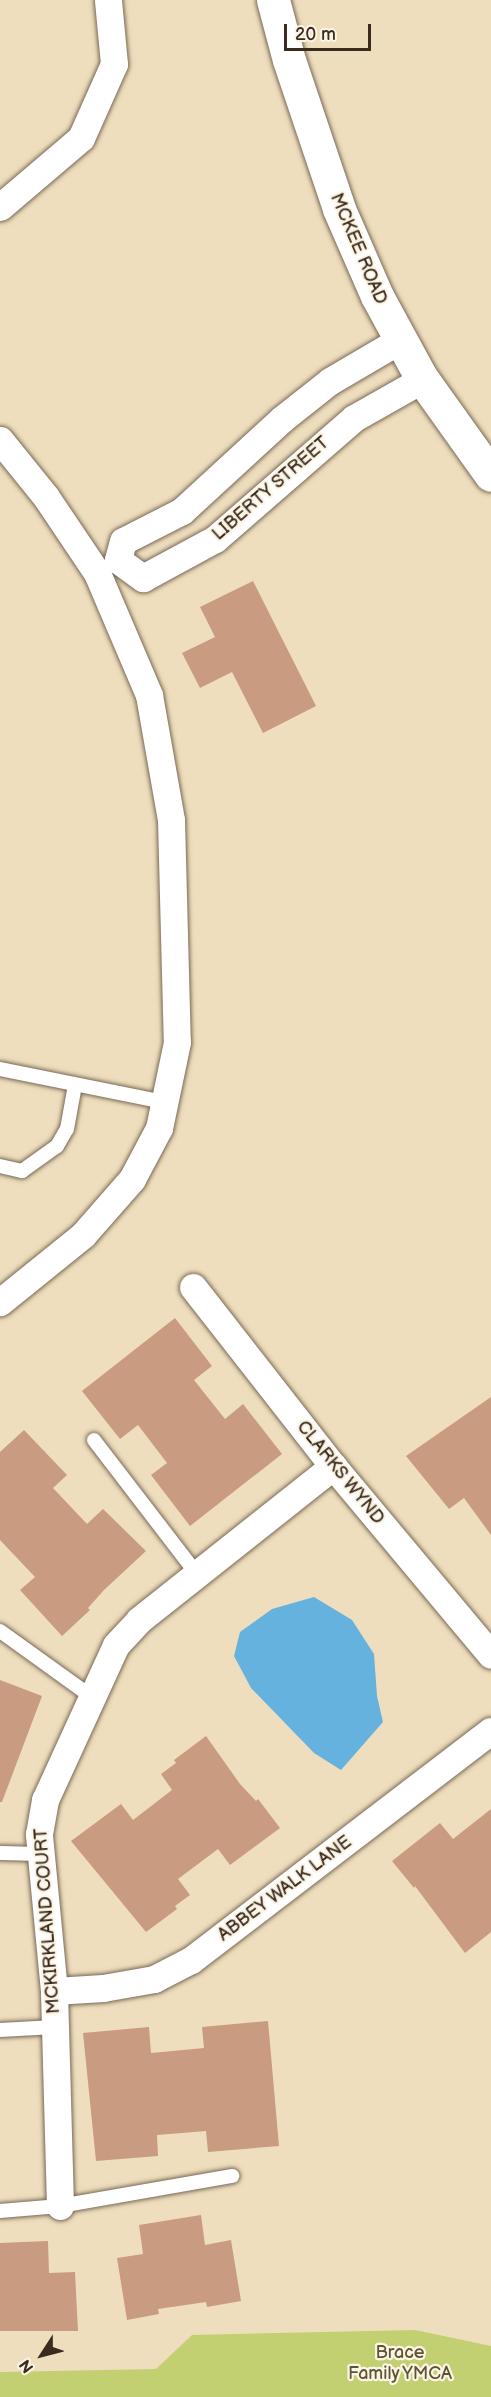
<!DOCTYPE html>
<style>
body{margin:0}
#map{position:relative;width:491px;height:2397px;overflow:hidden;background:#eedebd;font-family:"Balsamiq Sans",sans-serif}
div>[style]{position:absolute}
.green>*{inset:0;background:#c2d071}
.water>*{inset:0;background:#66b2df}
.building>*{inset:0;background:#c99b80}
.roads{filter:drop-shadow(0 0 2px #7a6956) drop-shadow(0 0 2px #7a6956)}
.service>*{height:14px;margin:-7px;padding:0 7px;transform-origin:7px;border-radius:7px;background:#fff}
.minor>*{height:27px;margin:-13.5px;padding:0 13.5px;transform-origin:13.5px;border-radius:13.5px;background:#fff}
.tertiary>*{height:33px;margin:-16.5px;padding:0 16.5px;transform-origin:16.5px;border-radius:16.5px;background:#fff}
span{translate:-50% -50%;white-space:nowrap;text-align:center;line-height:1.15;-webkit-text-stroke:4.5px #fcf5e5;paint-order:stroke}
.street-label{font-size:18px;color:#3b2a1e}
.park-label{font-size:18px;color:#5d5433}
.north{position:absolute;left:12px;top:2325px;width:60px;height:60px;-webkit-text-stroke:4px #fcf5e5;paint-order:stroke;rotate:234deg;font-size:16px;font-weight:700;line-height:24px;text-align:center;color:#3b2a1e}
.north::after{content:'';display:block;margin:auto;width:21px;height:27px;background:#3b2a1e;clip-path:polygon(50% 0,100% 100%,50% 72%,0 100%)}
.scale{position:absolute;left:284px;top:24px;width:87px;height:27px;box-sizing:border-box;border:3px solid #3b2a1e;border-top:0;padding-left:8px;font-size:18px;line-height:21px;white-space:nowrap;color:#3b2a1e;-webkit-text-stroke:4px #fcf5e5;paint-order:stroke}
</style>
<div id="map">
<div class="green">
<div style="clip-path:polygon(415px 2330px,491px 2346px,491px 2397px,0 2397px,0 2372px,156px 2369px,192px 2335px)"></div>
</div>
<div class="water">
<div style="clip-path:polygon(314px 1597px,352px 1620px,374px 1654px,377px 1696px,383px 1722px,341px 1770px,314px 1753px,251px 1688px,234px 1656px,240px 1632px,272px 1609px)"></div>
</div>
<div class="building">
<div style="clip-path:polygon(253px 581px,316px 706px,263px 733px,232px 672px,200px 688px,182px 653px,215px 637px,200px 607px)"></div>
<div style="clip-path:polygon(175px 1318px,212px 1366px,194px 1380px,225px 1419px,243px 1404px,282px 1454px,190px 1526px,151px 1475px,167px 1463px,138px 1425px,120px 1439px,82px 1391px)"></div>
<div style="clip-path:polygon(491px 1397px,491px 1535px,464px 1498px,449px 1509px,406px 1456px)"></div>
<div style="clip-path:polygon(24px 1430px,67px 1475px,53px 1488px,87px 1524px,103px 1509px,146px 1551px,104px 1590px,88px 1608px,90px 1610px,62px 1636px,20px 1590px,35px 1577px,0 1540px,0 1452px)"></div>
<div style="clip-path:polygon(0 1680px,42px 1696px,2px 1802px,0 1802px)"></div>
<div style="clip-path:polygon(206px 1736px,240px 1784px,256px 1801px,258px 1799px,280px 1828px,230px 1865px,218px 1849px,178px 1879px,190px 1895px,175px 1906px,177px 1909px,146px 1932px,71px 1841px,121px 1804px,133px 1820px,172px 1790px,161px 1774px,176px 1763px,174px 1760px)"></div>
<div style="clip-path:polygon(491px 1809px,491px 1932px,465px 1953px,415px 1886px,414px 1888px,392px 1861px,440px 1823px,453px 1839px)"></div>
<div style="clip-path:polygon(268px 2021px,279px 2146px,208px 2152px,206px 2131px,157px 2135px,158px 2156px,96px 2161px,83px 2033px,149px 2027px,151px 2053px,204px 2048px,202px 2027px)"></div>
<div style="clip-path:polygon(201px 2215px,205px 2245px,231px 2240px,241px 2301px,207px 2307px,206px 2302px,158px 2309px,159px 2314px,127px 2320px,117px 2258px,143px 2254px,139px 2225px)"></div>
<div style="clip-path:polygon(48px 2241px,49px 2273px,75px 2272px,78px 2331px,0 2331px,0 2243px)"></div>
</div>
<div class="roads">
<div class="service">
<div style="left:0;top:1069px;width:167px;rotate:11.4deg"></div>
<div style="left:0;top:1166px;width:23px;rotate:13deg"></div>
<div style="left:22px;top:1171px;width:43px;rotate:-35.5deg"></div>
<div style="left:57px;top:1146px;width:20px;rotate:-60deg"></div>
<div style="left:67px;top:1129px;width:45px;rotate:-79.7deg"></div>
<div style="left:94px;top:1440px;width:169px;rotate:52.5deg"></div>
<div style="left:0;top:1631px;width:113px;rotate:35.7deg"></div>
<div style="left:0;top:1853px;width:41px;rotate:1.4deg"></div>
<div style="left:0;top:2030px;width:55px;rotate:-3.1deg"></div>
<div style="left:0;top:2211px;width:60px;rotate:-4.8deg"></div>
<div style="left:60px;top:2206px;width:175px;rotate:-9.9deg"></div>
</div>
<div class="minor">
<div style="left:0;top:207px;width:106px;rotate:-40.4deg"></div>
<div style="left:81px;top:138px;width:81px;rotate:-66deg"></div>
<div style="left:114px;top:64px;width:64px;rotate:-95.4deg"></div>
<div style="left:400px;top:340px;width:81px;rotate:149.6deg"></div>
<div style="left:330px;top:381px;width:61px;rotate:141.6deg"></div>
<div style="left:282px;top:419px;width:136px;rotate:137.4deg"></div>
<div style="left:182px;top:511px;width:66px;rotate:153deg"></div>
<div style="left:123px;top:541px;width:20px;rotate:105deg"></div>
<div style="left:118px;top:560px;width:31px;rotate:36deg"></div>
<div style="left:143px;top:578px;width:82px;rotate:-28.4deg"></div>
<div style="left:215px;top:539px;width:184px;rotate:-41deg"></div>
<div style="left:354px;top:418px;width:79px;rotate:-29.5deg"></div>
<div style="left:0;top:440px;width:73px;rotate:51.1deg"></div>
<div style="left:46px;top:497px;width:92px;rotate:56.1deg"></div>
<div style="left:97px;top:573px;width:133px;rotate:66.9deg"></div>
<div style="left:149px;top:695px;width:127px;rotate:80deg"></div>
<div style="left:171px;top:820px;width:222px;rotate:88.5deg"></div>
<div style="left:177px;top:1042px;width:88px;rotate:101.8deg"></div>
<div style="left:159px;top:1128px;width:58px;rotate:117.9deg"></div>
<div style="left:132px;top:1179px;width:74px;rotate:131.2deg"></div>
<div style="left:83px;top:1235px;width:107px;rotate:141.1deg"></div>
<div style="left:193px;top:1287px;width:227px;rotate:52deg"></div>
<div style="left:333px;top:1466px;width:246px;rotate:50.1deg"></div>
<div style="left:54px;top:1991px;width:49px;rotate:-3.5deg"></div>
<div style="left:103px;top:1988px;width:52px;rotate:-10deg"></div>
<div style="left:154px;top:1979px;width:42px;rotate:-27.2deg"></div>
<div style="left:191px;top:1960px;width:377px;rotate:-37.4deg"></div>
<div style="left:60px;top:2206px;width:215px;rotate:-91.6deg"></div>
<div style="left:54px;top:1991px;width:158px;rotate:-95.5deg"></div>
<div style="left:39px;top:1834px;width:35px;rotate:-80deg"></div>
<div style="left:45px;top:1800px;width:170px;rotate:-65.4deg"></div>
<div style="left:116px;top:1645px;width:34px;rotate:-47deg"></div>
<div style="left:139px;top:1620px;width:248px;rotate:-38.4deg"></div>
</div>
<div class="tertiary">
<div style="left:273px;top:0;width:62px;rotate:75.1deg"></div>
<div style="left:289px;top:60px;width:157px;rotate:71.4deg"></div>
<div style="left:339px;top:209px;width:95px;rotate:66.4deg"></div>
<div style="left:377px;top:296px;width:92px;rotate:61.5deg"></div>
<div style="left:421px;top:377px;width:120px;rotate:54.5deg"></div>
</div>
</div>
<div class="street-label">
<span style="left:358px;top:249px;rotate:67deg">MCKEE ROAD</span>
<span style="left:271px;top:489px;rotate:-41deg">LIBERTY STREET</span>
<span style="left:340px;top:1473px;rotate:51deg">CLARKS WYND</span>
<span style="left:285px;top:1889px;rotate:-37deg">ABBEY WALK LANE</span>
<span style="left:48px;top:1921px;rotate:-94deg">MCKIRKLAND COURT</span>
</div>
<div class="park-label">
<span style="left:400px;top:2364px">Brace<br>Family YMCA</span>
</div>
<div class="north">N</div>
<div class="scale">20 m</div>
</div>
